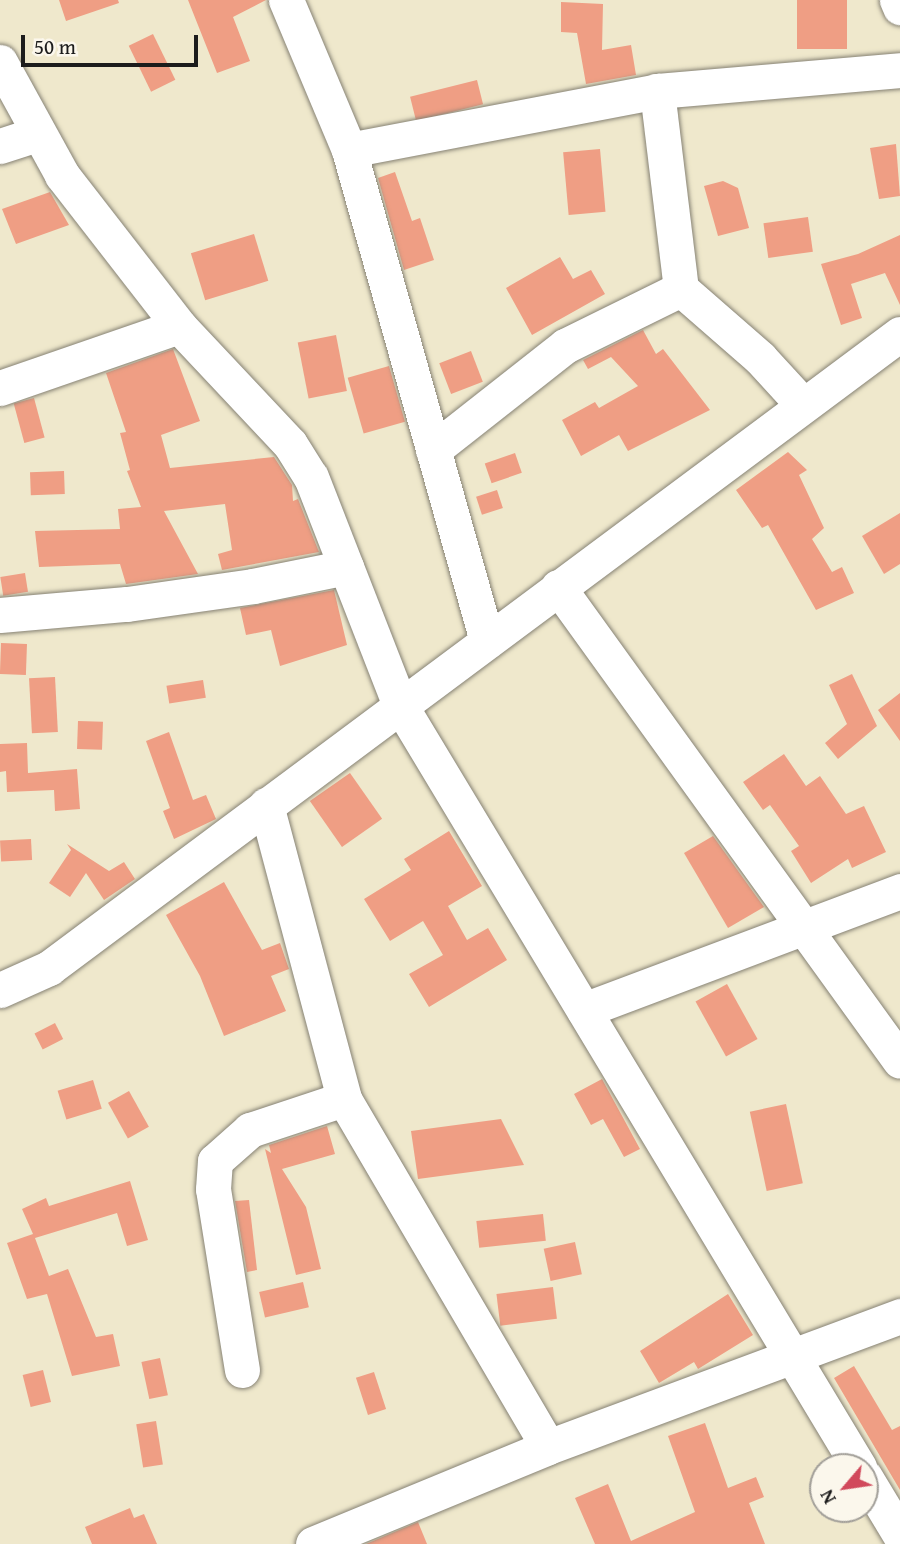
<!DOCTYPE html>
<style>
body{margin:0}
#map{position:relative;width:900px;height:1544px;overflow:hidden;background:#efe8cc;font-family:"Gentium Book Plus",serif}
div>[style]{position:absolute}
.building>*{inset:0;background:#ef9e84;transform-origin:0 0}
.roads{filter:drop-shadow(0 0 2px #868274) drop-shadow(0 0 2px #868274)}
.minor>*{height:35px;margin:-17.5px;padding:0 17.5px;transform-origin:17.5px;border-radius:17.5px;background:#fff}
span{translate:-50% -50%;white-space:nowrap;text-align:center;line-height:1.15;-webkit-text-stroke:6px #fbf7ec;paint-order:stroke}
.north{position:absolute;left:809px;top:1453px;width:70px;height:70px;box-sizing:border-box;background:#fbf7ec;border:2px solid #a29f99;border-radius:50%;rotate:241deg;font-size:19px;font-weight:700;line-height:28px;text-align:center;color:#1c1c1c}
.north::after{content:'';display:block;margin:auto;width:24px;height:32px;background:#d1495b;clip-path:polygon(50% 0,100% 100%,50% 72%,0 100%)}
.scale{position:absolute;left:21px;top:35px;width:177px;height:32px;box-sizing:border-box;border:4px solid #1c1c1c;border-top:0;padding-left:9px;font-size:21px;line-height:24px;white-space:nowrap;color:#1c1c1c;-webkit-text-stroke:5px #fbf7ec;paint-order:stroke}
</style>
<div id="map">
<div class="building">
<div style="clip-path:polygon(59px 0,118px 0,119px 3px,66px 21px)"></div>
<div style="clip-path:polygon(188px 0,266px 0,233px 17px,250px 61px,217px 73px)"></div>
<div style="left:797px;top:0;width:50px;height:49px"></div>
<div style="clip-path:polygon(561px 2px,603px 4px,602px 50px,631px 45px,636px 75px,586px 84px,577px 33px,561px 32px)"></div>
<div style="left:153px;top:34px;width:51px;height:27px;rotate:64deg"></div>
<div style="left:477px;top:80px;width:25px;height:69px;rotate:76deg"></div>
<div style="clip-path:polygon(896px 144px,900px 196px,879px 199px,870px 148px)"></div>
<div style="left:600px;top:149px;width:63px;height:37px;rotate:85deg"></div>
<div style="clip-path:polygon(395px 172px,412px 221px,420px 218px,434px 260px,404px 270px,378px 178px)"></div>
<div style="clip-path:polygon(723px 181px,738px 188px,749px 228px,718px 236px,704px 186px)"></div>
<div style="clip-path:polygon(50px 192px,69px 225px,16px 244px,2px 209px)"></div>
<div style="left:808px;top:217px;width:35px;height:45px;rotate:82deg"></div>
<div style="left:254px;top:234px;width:49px;height:66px;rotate:73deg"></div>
<div style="clip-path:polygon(900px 235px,900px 305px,885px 273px,851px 284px,862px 318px,841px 325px,821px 264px,858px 254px)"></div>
<div style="clip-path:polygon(560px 257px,573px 279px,591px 270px,605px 294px,532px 335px,506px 288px)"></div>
<div style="clip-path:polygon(643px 330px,656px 354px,663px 349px,710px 410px,628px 451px,619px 435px,581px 456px,562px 420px,595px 402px,599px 408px,638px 386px,611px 357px,588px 369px,583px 360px)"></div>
<div style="left:336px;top:335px;width:57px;height:39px;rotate:79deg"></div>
<div style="clip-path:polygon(173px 349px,200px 421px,161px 435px,170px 468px,274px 457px,292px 485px,293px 501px,298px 499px,319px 552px,222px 570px,218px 554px,232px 550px,225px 504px,164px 511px,198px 574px,126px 584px,120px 564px,39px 567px,35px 531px,120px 529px,118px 509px,141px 507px,127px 471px,130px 470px,120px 433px,126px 432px,106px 373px)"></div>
<div style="left:471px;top:351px;width:33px;height:34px;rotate:69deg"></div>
<div style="left:389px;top:366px;width:58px;height:43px;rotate:74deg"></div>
<div style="left:34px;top:398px;width:41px;height:21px;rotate:75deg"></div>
<div style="clip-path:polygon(788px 452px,807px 470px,799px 475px,824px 528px,812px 539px,832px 572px,842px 567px,854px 593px,816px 610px,768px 525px,762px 528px,736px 490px)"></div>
<div style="left:515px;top:453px;width:21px;height:32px;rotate:71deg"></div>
<div style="left:64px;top:471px;width:23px;height:34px;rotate:88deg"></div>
<div style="left:497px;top:490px;width:19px;height:22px;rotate:72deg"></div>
<div style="clip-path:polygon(900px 513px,900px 564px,884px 574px,862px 536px)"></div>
<div style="left:25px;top:573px;width:19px;height:25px;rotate:81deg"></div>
<div style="clip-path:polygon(334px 590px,347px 645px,280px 666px,271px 630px,246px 635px,240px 608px)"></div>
<div style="left:1px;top:643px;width:26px;height:31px;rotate:2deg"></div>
<div style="clip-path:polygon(852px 674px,877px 726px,838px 759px,825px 743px,847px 724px,829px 685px)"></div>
<div style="left:55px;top:677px;width:55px;height:26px;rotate:87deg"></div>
<div style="left:203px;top:680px;width:18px;height:37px;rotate:81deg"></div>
<div style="clip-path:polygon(900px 693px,900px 741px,878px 710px)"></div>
<div style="left:78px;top:721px;width:25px;height:28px;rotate:2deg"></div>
<div style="clip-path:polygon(169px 732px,193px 800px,206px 795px,216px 819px,174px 839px,163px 811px,170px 808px,146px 741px)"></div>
<div style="clip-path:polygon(27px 743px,28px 773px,77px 769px,80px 809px,55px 811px,54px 790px,7px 792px,6px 771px,0 772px,0 744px)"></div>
<div style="clip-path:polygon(784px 754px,806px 786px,820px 776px,846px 814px,864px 806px,886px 852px,852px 868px,848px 859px,811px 883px,791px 851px,799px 846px,770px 805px,763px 810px,743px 782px)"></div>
<div style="left:350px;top:773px;width:56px;height:49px;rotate:55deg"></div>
<div style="clip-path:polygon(449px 831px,482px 886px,448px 906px,467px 940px,488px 928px,507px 960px,429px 1007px,409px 974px,443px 955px,423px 921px,390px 941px,364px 899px,411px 870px,404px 859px)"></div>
<div style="clip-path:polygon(713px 836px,764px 907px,728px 928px,684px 853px)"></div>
<div style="left:31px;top:839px;width:21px;height:31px;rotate:87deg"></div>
<div style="clip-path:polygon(67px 844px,109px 871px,124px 862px,135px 879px,104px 900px,86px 873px,70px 897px,49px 883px,71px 850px)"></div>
<div style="clip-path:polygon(224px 882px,262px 950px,280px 943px,289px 969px,271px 976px,286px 1011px,224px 1036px,200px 976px,166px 915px)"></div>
<div style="left:727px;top:984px;width:63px;height:36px;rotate:61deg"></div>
<div style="left:55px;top:1023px;width:18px;height:23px;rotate:63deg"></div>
<div style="clip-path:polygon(602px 1079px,640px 1149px,624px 1157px,603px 1119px,591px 1125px,574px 1094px)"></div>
<div style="left:93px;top:1080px;width:30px;height:37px;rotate:73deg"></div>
<div style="left:129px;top:1091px;width:41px;height:24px;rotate:61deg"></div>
<div style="left:786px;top:1104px;width:81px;height:37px;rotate:78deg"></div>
<div style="clip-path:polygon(501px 1119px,524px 1165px,418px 1179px,411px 1131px)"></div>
<div style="clip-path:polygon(327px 1126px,335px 1154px,282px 1169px,306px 1207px,321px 1269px,296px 1275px,265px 1149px,271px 1153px,269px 1145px)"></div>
<div style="clip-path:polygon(130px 1181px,148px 1240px,127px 1246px,117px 1213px,35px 1238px,49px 1276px,68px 1269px,96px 1337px,113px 1334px,120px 1366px,72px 1376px,47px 1294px,27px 1299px,7px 1243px,33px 1234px,22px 1209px,46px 1198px,49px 1206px)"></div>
<div style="clip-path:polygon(249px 1200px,257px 1270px,247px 1272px,235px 1201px)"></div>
<div style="left:543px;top:1214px;width:27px;height:67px;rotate:84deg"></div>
<div style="left:575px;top:1242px;width:33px;height:32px;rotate:78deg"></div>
<div style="left:303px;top:1282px;width:26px;height:45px;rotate:77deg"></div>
<div style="left:553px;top:1287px;width:32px;height:57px;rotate:83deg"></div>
<div style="clip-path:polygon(728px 1294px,753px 1335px,698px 1369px,694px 1362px,659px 1383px,640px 1351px)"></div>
<div style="left:160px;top:1358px;width:38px;height:19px;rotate:78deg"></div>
<div style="clip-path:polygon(854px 1366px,892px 1430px,900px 1426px,900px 1490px,834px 1378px)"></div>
<div style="left:43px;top:1370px;width:33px;height:21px;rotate:76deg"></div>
<div style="left:374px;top:1372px;width:39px;height:19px;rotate:72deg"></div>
<div style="left:156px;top:1421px;width:44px;height:20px;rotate:81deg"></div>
<div style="clip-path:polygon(705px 1423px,728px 1488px,756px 1477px,764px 1497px,749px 1503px,765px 1544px,595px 1544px,575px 1498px,608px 1484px,631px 1541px,695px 1512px,668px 1436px)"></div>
<div style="clip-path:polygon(130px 1508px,134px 1518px,144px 1514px,157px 1544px,92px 1544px,85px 1527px)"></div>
<div style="clip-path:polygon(418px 1522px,427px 1544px,366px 1544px)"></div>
</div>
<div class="roads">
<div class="minor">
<div style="left:286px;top:0;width:163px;rotate:67.2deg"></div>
<div style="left:349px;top:150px;width:510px;rotate:74.3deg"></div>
<div style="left:897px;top:0;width:8px;rotate:67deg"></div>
<div style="left:0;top:62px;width:129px;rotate:61.2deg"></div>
<div style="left:62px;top:175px;width:191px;rotate:52.2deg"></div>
<div style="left:179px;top:326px;width:162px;rotate:46.8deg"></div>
<div style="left:290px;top:444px;width:39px;rotate:58deg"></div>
<div style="left:311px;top:477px;width:245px;rotate:68.7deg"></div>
<div style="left:400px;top:705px;width:890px;rotate:58.94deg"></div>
<div style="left:657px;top:91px;width:244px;rotate:-4.9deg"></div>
<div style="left:0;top:146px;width:40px;rotate:-18deg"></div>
<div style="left:349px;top:150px;width:314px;rotate:-10.8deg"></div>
<div style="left:657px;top:91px;width:199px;rotate:83.1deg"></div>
<div style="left:0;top:388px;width:189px;rotate:-19.1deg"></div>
<div style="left:433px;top:450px;width:168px;rotate:-38.2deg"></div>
<div style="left:565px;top:346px;width:129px;rotate:-26.2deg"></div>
<div style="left:681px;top:289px;width:105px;rotate:41.1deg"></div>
<div style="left:760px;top:358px;width:64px;rotate:47.5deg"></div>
<div style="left:558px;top:587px;width:584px;rotate:54.19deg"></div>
<div style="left:0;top:615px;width:127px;rotate:-5deg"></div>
<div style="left:127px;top:604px;width:127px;rotate:-8.1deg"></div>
<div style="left:253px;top:586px;width:95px;rotate:-11.5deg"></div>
<div style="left:266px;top:805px;width:304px;rotate:75.1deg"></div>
<div style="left:344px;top:1099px;width:403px;rotate:59.6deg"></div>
<div style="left:0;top:990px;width:54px;rotate:-24.2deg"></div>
<div style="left:49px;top:968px;width:1061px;rotate:-36.69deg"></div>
<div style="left:584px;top:1010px;width:338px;rotate:-20.6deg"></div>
<div style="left:242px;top:1370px;width:183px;rotate:-99.1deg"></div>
<div style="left:213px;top:1189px;width:28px;rotate:-86deg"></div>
<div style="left:215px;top:1161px;width:47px;rotate:-41.5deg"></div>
<div style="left:250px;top:1130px;width:99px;rotate:-18.3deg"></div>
<div style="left:865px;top:1477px;width:68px;rotate:58.9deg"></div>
<div style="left:313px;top:1544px;width:254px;rotate:-22.4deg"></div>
<div style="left:548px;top:1447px;width:376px;rotate:-20.4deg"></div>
</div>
</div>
<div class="north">N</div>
<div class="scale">50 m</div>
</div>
